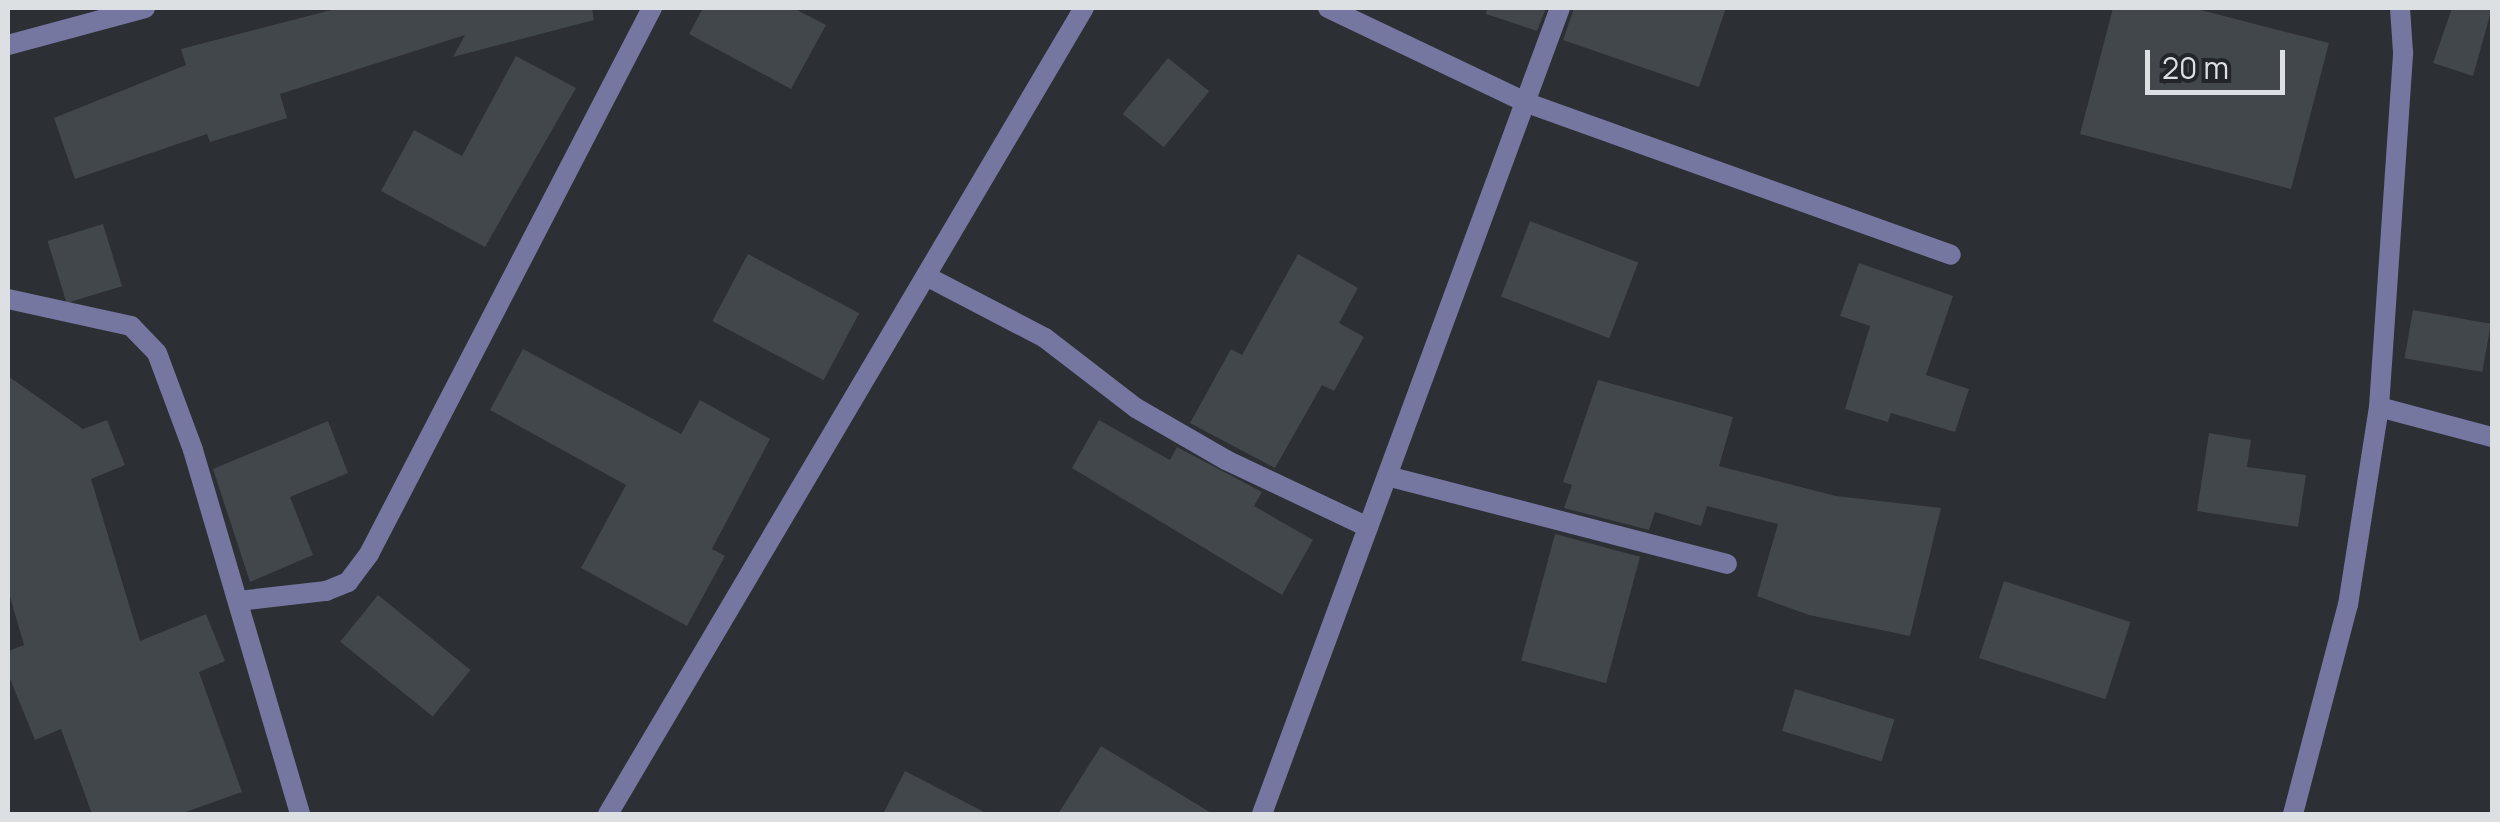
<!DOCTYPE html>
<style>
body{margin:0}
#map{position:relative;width:2500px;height:822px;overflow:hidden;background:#2c2f34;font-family:Manrope,sans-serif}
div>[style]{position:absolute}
.building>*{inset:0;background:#41474a;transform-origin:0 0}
.street>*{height:20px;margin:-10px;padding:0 10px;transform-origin:10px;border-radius:10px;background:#7677a1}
span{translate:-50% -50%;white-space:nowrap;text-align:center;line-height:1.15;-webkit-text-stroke:9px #22262a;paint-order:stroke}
.frame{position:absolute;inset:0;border:10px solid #dde0e3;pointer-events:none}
.scale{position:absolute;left:2145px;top:50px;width:140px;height:45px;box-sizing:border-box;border:5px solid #dde0e3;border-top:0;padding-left:12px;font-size:30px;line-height:35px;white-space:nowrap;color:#dde0e3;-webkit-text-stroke:8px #22262a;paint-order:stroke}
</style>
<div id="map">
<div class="building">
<div style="clip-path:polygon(339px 8px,592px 8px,594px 20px,453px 57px,465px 35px,280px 94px,287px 118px,210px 142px,207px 134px,75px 179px,54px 118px,186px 65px,181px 49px)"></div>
<div style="clip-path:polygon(703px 8px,793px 8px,826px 25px,791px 89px,689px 34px)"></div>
<div style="clip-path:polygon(1487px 8px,1546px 8px,1537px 31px,1486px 14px)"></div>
<div style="clip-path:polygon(1574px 8px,1726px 8px,1699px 87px,1563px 40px)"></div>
<div style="clip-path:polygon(2113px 8px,2193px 8px,2329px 43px,2291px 189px,2080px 134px)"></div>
<div style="clip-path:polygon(2452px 8px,2492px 8px,2473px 76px,2433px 63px)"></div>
<div style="clip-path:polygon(516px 56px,576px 88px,485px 247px,381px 191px,414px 130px,462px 156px)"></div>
<div style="left:1168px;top:58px;width:53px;height:72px;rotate:39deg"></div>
<div style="left:1530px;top:221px;width:116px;height:81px;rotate:21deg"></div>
<div style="left:103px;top:224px;width:65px;height:58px;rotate:73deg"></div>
<div style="left:748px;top:254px;width:126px;height:76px;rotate:28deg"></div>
<div style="clip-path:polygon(1298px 254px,1358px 288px,1339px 323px,1364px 337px,1334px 391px,1322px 385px,1275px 468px,1190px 423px,1231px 349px,1242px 355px)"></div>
<div style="clip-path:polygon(1859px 263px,1953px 296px,1926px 375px,1969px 389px,1955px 432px,1891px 413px,1888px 422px,1845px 409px,1870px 326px,1840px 316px)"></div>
<div style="left:2413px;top:310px;width:79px;height:49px;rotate:10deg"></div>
<div style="clip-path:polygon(523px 349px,681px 434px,700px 400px,770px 439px,712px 549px,725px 556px,687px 626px,581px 568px,626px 485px,490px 410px)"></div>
<div style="clip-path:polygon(8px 376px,83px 429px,107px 420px,125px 465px,91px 479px,140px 641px,206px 614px,225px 661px,199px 672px,242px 792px,180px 814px,92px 814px,61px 729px,35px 740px,8px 674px,8px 651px,24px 645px,8px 590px)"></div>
<div style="clip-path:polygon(1598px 380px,1733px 417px,1719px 466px,1836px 496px,1941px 508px,1910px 636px,1809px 615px,1757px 596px,1778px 524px,1707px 506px,1701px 526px,1655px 512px,1649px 530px,1564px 508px,1572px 485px,1563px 482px)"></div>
<div style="clip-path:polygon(1099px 420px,1170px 460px,1177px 447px,1262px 492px,1254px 506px,1313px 540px,1282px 595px,1072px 468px)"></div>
<div style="clip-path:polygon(328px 421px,348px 473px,290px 497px,313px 555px,250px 582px,213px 469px)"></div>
<div style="clip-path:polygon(2209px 433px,2251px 440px,2247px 467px,2306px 475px,2298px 527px,2197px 511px)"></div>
<div style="left:1555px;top:534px;width:88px;height:131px;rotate:15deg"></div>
<div style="left:2004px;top:581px;width:133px;height:81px;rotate:18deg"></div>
<div style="left:378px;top:595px;width:119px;height:60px;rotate:39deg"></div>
<div style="left:1795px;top:689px;width:104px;height:44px;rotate:17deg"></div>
<div style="clip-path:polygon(1101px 746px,1213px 814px,1058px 814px)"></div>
<div style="clip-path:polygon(905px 771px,988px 814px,883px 814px)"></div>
</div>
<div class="street">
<div style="left:1328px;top:8px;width:221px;rotate:25.5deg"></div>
<div style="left:1527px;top:103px;width:450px;rotate:19.7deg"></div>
<div style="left:8px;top:45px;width:142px;rotate:-15.1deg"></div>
<div style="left:926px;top:276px;width:134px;rotate:27.5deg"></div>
<div style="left:1045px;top:338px;width:115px;rotate:37.6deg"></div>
<div style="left:1136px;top:408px;width:104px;rotate:30deg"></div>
<div style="left:1226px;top:460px;width:157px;rotate:25.3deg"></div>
<div style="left:8px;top:299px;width:126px;rotate:12.4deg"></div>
<div style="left:131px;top:326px;width:37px;rotate:46deg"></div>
<div style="left:157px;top:353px;width:103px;rotate:69.6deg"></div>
<div style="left:193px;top:450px;width:379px;rotate:73.6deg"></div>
<div style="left:2379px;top:407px;width:117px;rotate:14.9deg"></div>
<div style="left:1387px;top:476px;width:351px;rotate:14.5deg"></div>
<div style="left:238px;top:601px;width:89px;rotate:-6.5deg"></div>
<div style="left:326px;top:591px;width:24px;rotate:-22deg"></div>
<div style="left:348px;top:582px;width:35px;rotate:-53deg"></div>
<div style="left:369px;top:554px;width:615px;rotate:-62.6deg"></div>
<div style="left:608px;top:814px;width:936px;rotate:-59.44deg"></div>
<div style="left:1262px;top:814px;width:859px;rotate:-69.71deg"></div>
<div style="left:2293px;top:814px;width:216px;rotate:-75.3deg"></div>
<div style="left:2348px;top:605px;width:200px;rotate:-81.1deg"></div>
<div style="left:2379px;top:407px;width:356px;rotate:-86.1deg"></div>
<div style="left:2403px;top:52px;width:44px;rotate:-93.9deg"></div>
</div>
<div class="frame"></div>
<div class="scale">20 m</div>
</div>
